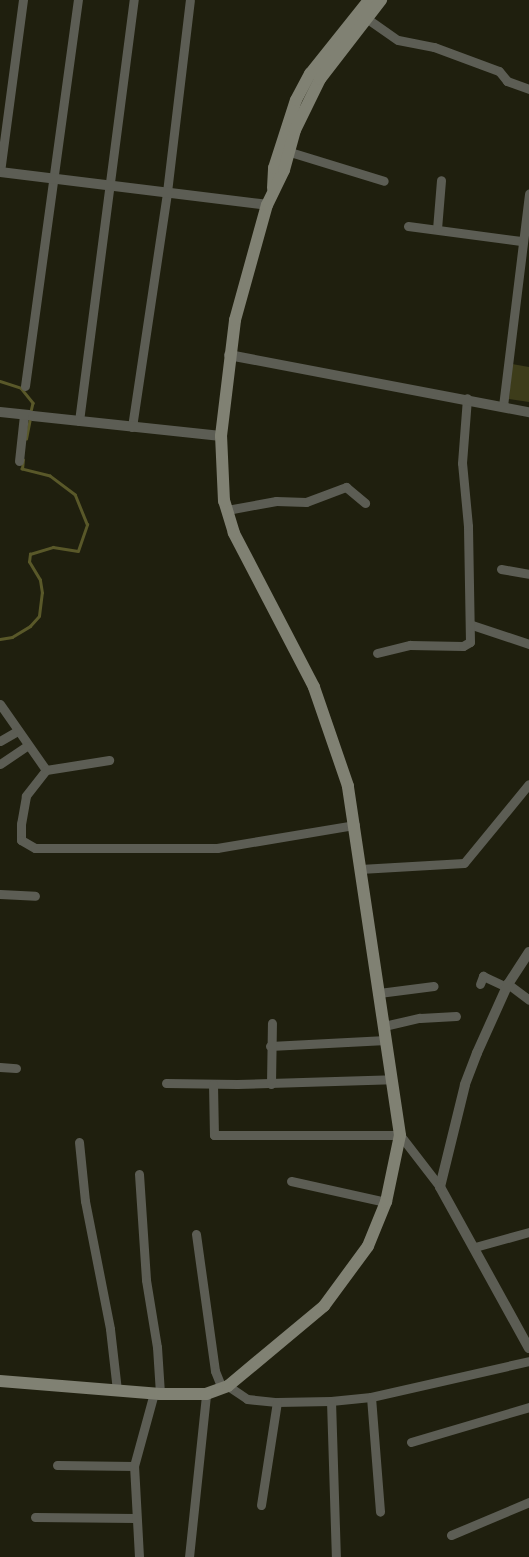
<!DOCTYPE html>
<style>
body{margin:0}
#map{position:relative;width:529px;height:1557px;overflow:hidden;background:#1f1f0e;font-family:"Noto Sans",sans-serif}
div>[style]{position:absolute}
.green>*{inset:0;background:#3d3c1a}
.stream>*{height:2.5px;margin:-1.25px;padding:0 1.25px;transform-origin:1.25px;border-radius:1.25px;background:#595829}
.minor>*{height:9px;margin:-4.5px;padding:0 4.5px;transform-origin:4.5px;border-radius:4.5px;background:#5c5d54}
.tertiary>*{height:10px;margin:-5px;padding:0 5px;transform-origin:5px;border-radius:5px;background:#5c5d54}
.secondary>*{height:12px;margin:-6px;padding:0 6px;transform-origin:6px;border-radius:6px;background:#808173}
span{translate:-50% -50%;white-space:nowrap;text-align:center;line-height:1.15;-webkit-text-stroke:4px #1f1f0e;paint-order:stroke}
</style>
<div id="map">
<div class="green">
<div style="clip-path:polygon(512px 364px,529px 367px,529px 402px,509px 399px)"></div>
</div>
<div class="stream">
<div style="left:0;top:381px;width:22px;rotate:18deg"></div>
<div style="left:21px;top:388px;width:19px;rotate:51deg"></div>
<div style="left:33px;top:403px;width:9px;rotate:103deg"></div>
<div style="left:26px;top:439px;width:21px;rotate:-79deg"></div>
<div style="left:0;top:639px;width:12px;rotate:-9deg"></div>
<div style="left:12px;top:637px;width:21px;rotate:-31deg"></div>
<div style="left:30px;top:626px;width:13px;rotate:-48deg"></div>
<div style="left:39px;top:616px;width:23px;rotate:-83deg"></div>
<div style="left:42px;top:593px;width:13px;rotate:-99deg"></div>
<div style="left:40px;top:580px;width:21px;rotate:-121deg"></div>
<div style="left:29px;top:562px;width:8px;rotate:-83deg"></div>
<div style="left:30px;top:554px;width:24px;rotate:-17deg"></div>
<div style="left:53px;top:547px;width:25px;rotate:9deg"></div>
<div style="left:78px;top:551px;width:28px;rotate:-71deg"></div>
<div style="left:87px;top:525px;width:32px;rotate:-112deg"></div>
<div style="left:75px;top:495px;width:31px;rotate:-143deg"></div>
<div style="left:50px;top:476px;width:29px;rotate:-166deg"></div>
<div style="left:22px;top:469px;width:9px;rotate:-84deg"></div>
</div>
<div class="minor">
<div style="left:369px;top:20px;width:35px;rotate:35deg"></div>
<div style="left:398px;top:40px;width:37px;rotate:11deg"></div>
<div style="left:434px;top:47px;width:69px;rotate:20.3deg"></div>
<div style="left:499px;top:71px;width:13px;rotate:51deg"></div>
<div style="left:507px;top:81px;width:23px;rotate:20deg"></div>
<div style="left:290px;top:152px;width:98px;rotate:17.1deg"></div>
<div style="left:0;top:172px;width:174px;rotate:-82.4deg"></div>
<div style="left:408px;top:226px;width:114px;rotate:7.6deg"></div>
<div style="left:437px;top:229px;width:49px;rotate:-85.3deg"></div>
<div style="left:25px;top:386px;width:390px;rotate:-82.2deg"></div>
<div style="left:503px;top:406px;width:214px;rotate:-83deg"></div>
<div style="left:79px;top:421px;width:425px;rotate:-82.6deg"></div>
<div style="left:132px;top:427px;width:238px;rotate:-81.5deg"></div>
<div style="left:167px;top:192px;width:193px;rotate:-83.2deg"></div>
<div style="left:19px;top:461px;width:46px;rotate:-83.8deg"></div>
<div style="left:227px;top:510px;width:50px;rotate:-10.4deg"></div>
<div style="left:276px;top:501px;width:30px;rotate:2deg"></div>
<div style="left:306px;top:502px;width:43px;rotate:-20.6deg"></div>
<div style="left:346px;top:487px;width:25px;rotate:40deg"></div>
<div style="left:501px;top:569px;width:28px;rotate:10deg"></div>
<div style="left:472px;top:625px;width:60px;rotate:18.4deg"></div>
<div style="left:377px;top:653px;width:34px;rotate:-14deg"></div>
<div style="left:410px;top:645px;width:53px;rotate:1.1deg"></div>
<div style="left:463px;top:646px;width:8px;rotate:-30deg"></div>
<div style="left:470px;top:642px;width:116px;rotate:-91deg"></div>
<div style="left:468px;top:526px;width:63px;rotate:-95.4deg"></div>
<div style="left:462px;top:463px;width:65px;rotate:-85.6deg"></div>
<div style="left:0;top:704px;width:80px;rotate:55.1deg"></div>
<div style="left:46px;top:770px;width:33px;rotate:128deg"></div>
<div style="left:26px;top:796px;width:28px;rotate:100deg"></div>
<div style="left:21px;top:824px;width:16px;rotate:90deg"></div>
<div style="left:21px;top:840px;width:16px;rotate:30deg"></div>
<div style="left:35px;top:848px;width:182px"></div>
<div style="left:217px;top:848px;width:140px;rotate:-9.5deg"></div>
<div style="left:0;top:741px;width:20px;rotate:-30deg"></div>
<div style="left:0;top:764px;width:32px;rotate:-34deg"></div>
<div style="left:46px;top:770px;width:64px;rotate:-9deg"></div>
<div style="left:360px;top:869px;width:104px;rotate:-3.3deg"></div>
<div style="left:464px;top:863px;width:102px;rotate:-50.6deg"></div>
<div style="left:0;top:894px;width:35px;rotate:3deg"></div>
<div style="left:480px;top:984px;width:9px;rotate:-69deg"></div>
<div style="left:483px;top:976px;width:26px;rotate:25deg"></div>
<div style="left:508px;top:984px;width:26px;rotate:37deg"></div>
<div style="left:379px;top:993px;width:55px;rotate:-7.3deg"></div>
<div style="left:384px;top:1026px;width:37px;rotate:-13deg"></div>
<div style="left:420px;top:1018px;width:36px;rotate:-3deg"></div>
<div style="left:270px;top:1046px;width:116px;rotate:-3deg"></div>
<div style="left:0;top:1067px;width:16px;rotate:4deg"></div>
<div style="left:166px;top:1083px;width:71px;rotate:0.8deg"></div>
<div style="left:237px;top:1084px;width:155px;rotate:-1.8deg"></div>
<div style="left:213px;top:1084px;width:51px;rotate:88.9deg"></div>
<div style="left:214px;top:1135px;width:186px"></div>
<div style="left:400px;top:1135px;width:66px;rotate:52.4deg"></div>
<div style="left:271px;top:1084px;width:61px;rotate:-89.1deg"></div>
<div style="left:79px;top:1142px;width:59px;rotate:84.2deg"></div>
<div style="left:85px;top:1201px;width:130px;rotate:78.9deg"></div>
<div style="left:110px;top:1329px;width:61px;rotate:83.5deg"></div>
<div style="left:139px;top:1174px;width:106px;rotate:86.2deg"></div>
<div style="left:146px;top:1280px;width:68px;rotate:80.7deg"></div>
<div style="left:157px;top:1347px;width:47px;rotate:86.3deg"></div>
<div style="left:291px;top:1181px;width:97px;rotate:12.5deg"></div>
<div style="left:196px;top:1234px;width:138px;rotate:82.1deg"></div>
<div style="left:215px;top:1371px;width:18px;rotate:68deg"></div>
<div style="left:475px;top:1247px;width:56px;rotate:-15.5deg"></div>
<div style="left:228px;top:1386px;width:23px;rotate:34deg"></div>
<div style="left:247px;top:1399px;width:30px;rotate:6deg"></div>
<div style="left:277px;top:1402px;width:54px;rotate:-1.1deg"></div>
<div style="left:331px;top:1401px;width:40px;rotate:-5.7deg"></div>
<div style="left:371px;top:1397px;width:162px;rotate:-12.8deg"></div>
<div style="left:371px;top:1397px;width:115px;rotate:85.5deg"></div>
<div style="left:331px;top:1401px;width:156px;rotate:88.2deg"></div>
<div style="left:411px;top:1442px;width:123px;rotate:-16.5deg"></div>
<div style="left:57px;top:1465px;width:77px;rotate:0.7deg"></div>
<div style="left:261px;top:1505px;width:104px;rotate:-81.2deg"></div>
<div style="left:35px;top:1517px;width:100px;rotate:0.6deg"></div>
<div style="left:451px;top:1535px;width:85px;rotate:-22.9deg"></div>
<div style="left:139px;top:1557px;width:91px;rotate:-93.1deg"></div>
<div style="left:134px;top:1466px;width:76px;rotate:-74.7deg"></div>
<div style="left:189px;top:1557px;width:164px;rotate:-84deg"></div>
</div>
<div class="tertiary">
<div style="left:0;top:172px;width:269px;rotate:7deg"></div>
<div style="left:229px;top:355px;width:305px;rotate:10.8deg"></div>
<div style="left:0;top:412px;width:29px;rotate:6deg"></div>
<div style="left:33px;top:416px;width:189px;rotate:6.1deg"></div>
<div style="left:529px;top:952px;width:38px;rotate:123deg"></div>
<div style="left:508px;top:984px;width:76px;rotate:114.2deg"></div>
<div style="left:477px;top:1053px;width:34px;rotate:111deg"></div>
<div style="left:465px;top:1085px;width:105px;rotate:103.8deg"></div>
<div style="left:440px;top:1187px;width:184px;rotate:61.1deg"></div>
</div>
<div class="secondary">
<div style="left:273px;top:188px;width:20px;rotate:-87deg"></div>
<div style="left:274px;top:168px;width:71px;rotate:-72.1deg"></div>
<div style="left:296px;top:100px;width:30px;rotate:-62deg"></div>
<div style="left:310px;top:74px;width:95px;rotate:-51.4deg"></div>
<div style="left:0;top:1381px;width:161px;rotate:4.6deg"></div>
<div style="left:160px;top:1394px;width:46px"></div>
<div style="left:206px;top:1394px;width:23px;rotate:-20deg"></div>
<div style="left:228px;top:1386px;width:125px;rotate:-39.8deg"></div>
<div style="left:324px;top:1306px;width:74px;rotate:-53.7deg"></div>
<div style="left:368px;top:1246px;width:48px;rotate:-67.8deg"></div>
<div style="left:386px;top:1202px;width:68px;rotate:-78.2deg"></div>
<div style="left:400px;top:1135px;width:353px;rotate:-98.5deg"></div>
<div style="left:348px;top:786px;width:105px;rotate:-109deg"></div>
<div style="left:314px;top:687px;width:174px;rotate:-117.5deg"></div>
<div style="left:234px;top:533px;width:34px;rotate:-107deg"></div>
<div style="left:224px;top:501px;width:65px;rotate:-92.6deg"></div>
<div style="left:221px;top:436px;width:117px;rotate:-83.1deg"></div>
<div style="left:235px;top:320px;width:119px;rotate:-74.5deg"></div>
<div style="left:267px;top:205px;width:39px;rotate:-64deg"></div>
<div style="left:284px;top:170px;width:41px;rotate:-74.6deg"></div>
<div style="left:295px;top:130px;width:57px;rotate:-63.9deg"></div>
<div style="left:320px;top:79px;width:100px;rotate:-52.3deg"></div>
</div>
</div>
